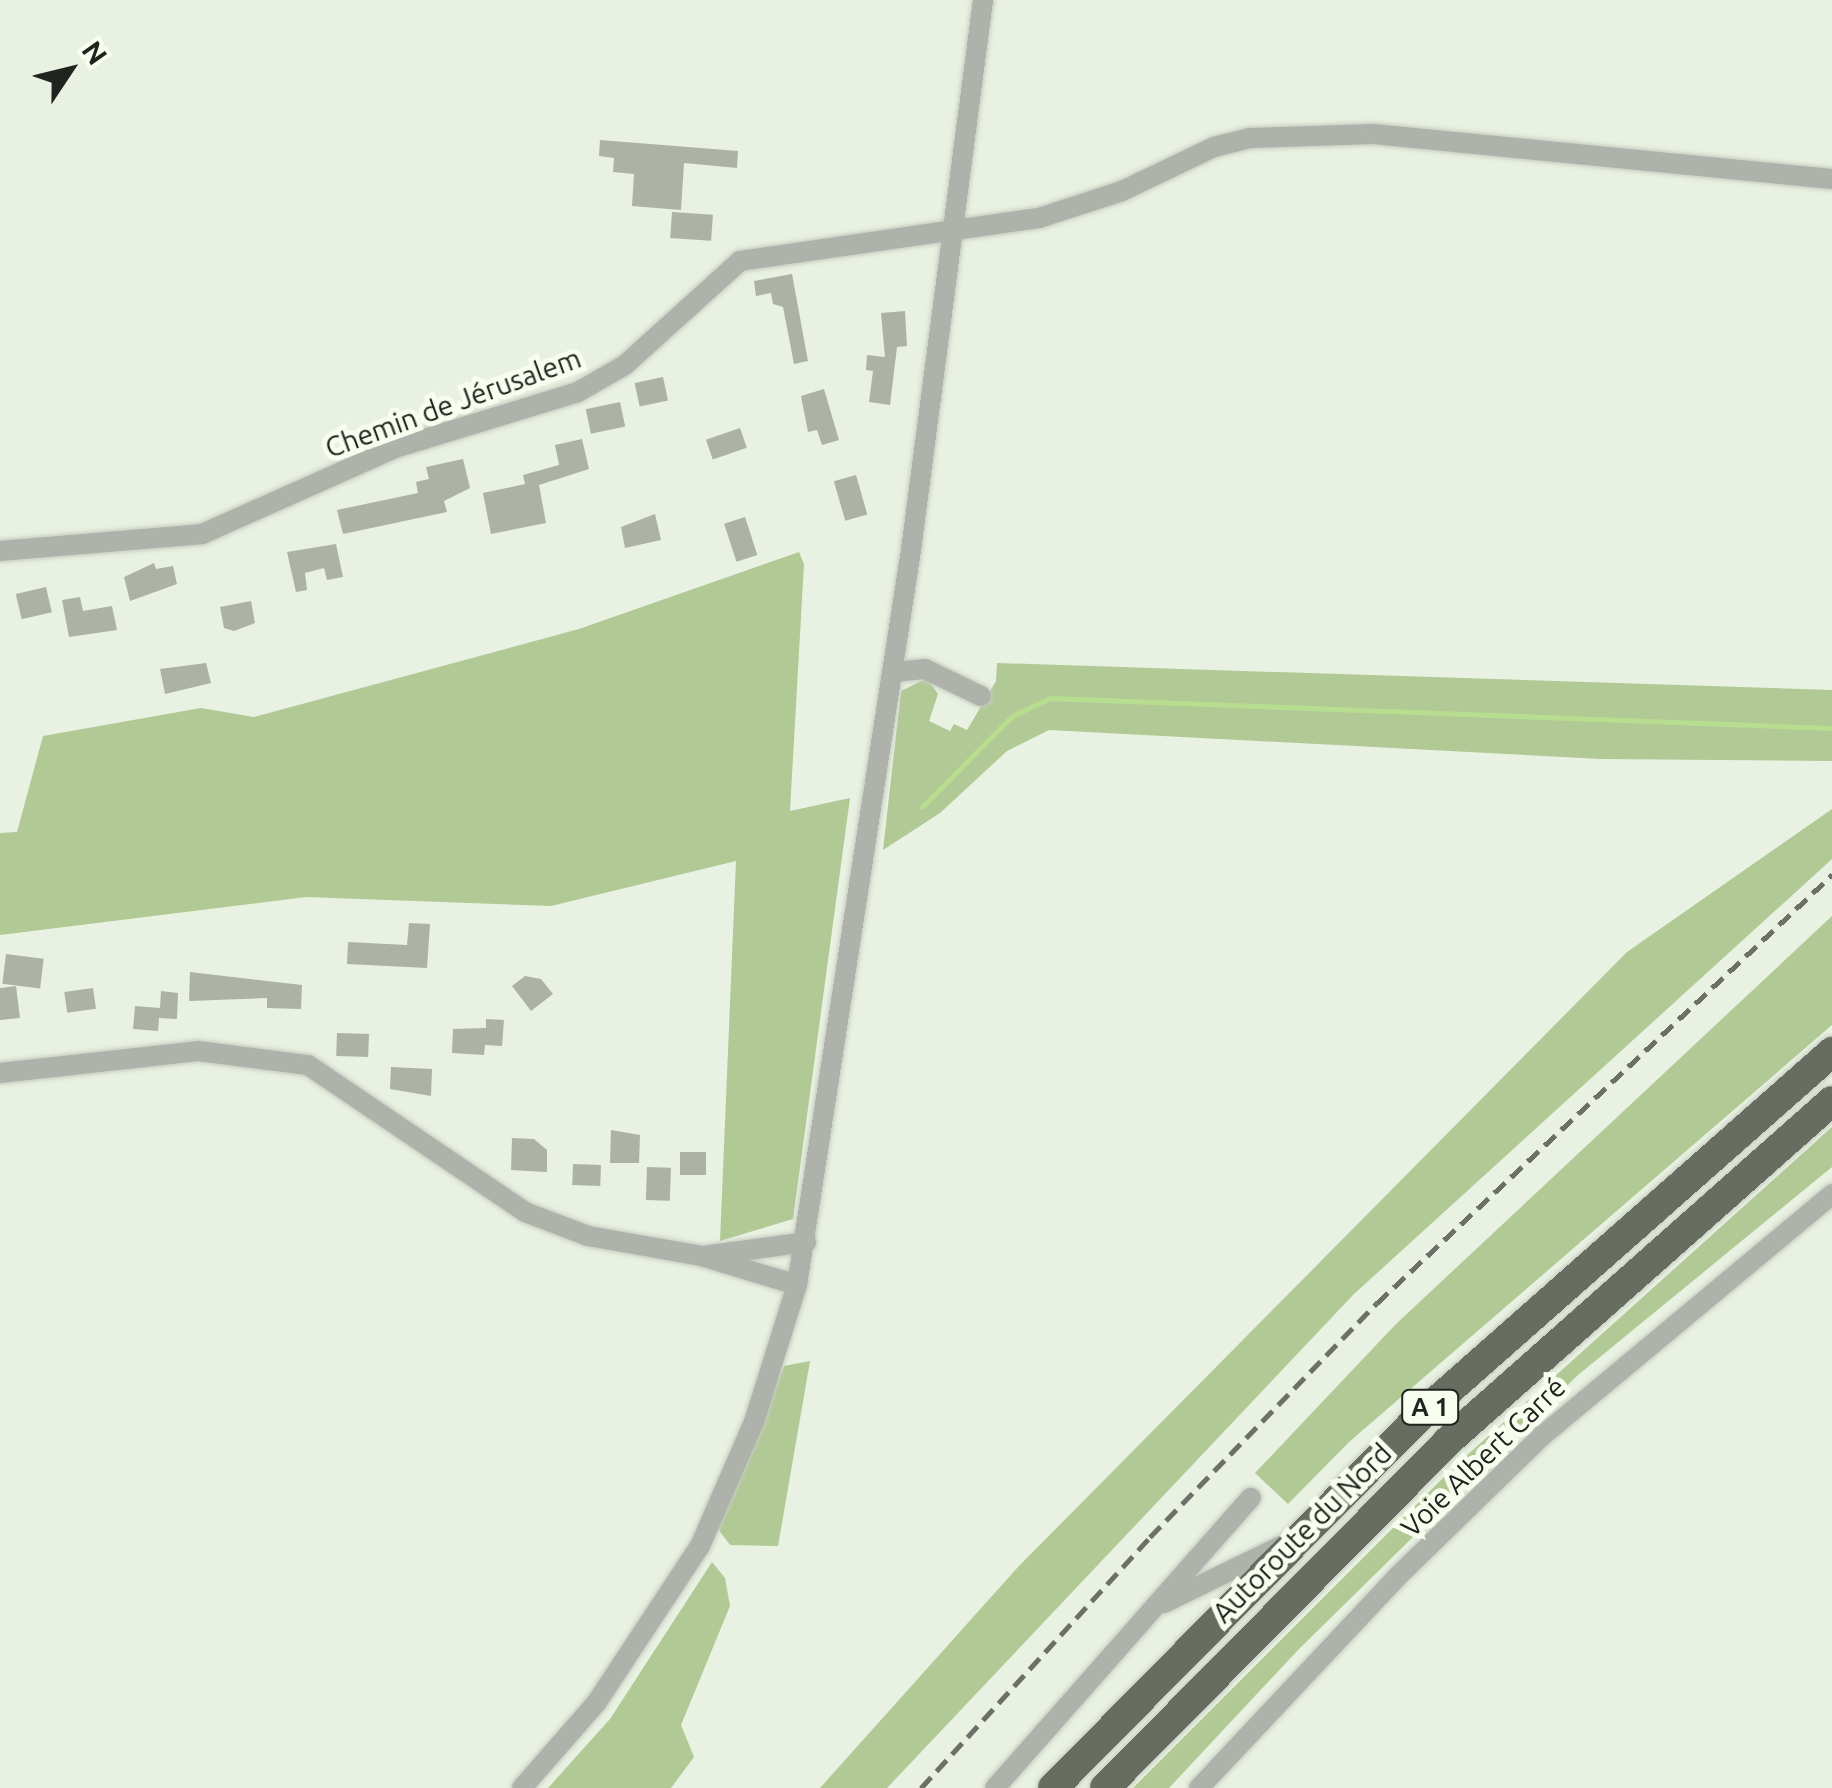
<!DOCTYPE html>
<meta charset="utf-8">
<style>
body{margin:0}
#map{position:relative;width:1832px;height:1788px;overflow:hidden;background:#e9f1e2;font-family:Ubuntu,sans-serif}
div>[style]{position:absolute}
.green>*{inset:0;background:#b0c995}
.stream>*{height:5px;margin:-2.5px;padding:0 2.5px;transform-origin:2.5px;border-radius:2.5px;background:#b8dd8f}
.building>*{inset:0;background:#acb3a5;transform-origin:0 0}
.roads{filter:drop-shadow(0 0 2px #c5ccbf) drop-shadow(0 0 2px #c5ccbf)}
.minor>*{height:20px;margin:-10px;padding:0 10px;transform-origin:10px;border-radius:10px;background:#aeb2ab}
.highway>*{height:30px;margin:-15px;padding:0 15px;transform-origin:15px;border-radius:15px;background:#676d60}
.rail>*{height:5px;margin-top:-2.5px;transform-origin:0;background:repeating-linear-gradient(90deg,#6c7068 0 15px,transparent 0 23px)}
span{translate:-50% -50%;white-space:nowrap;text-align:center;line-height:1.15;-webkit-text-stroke:10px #f7fef0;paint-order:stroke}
.shield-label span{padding:2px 8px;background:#f7fef0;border:2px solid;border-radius:8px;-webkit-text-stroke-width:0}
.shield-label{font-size:25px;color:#20231e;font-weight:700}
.street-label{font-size:28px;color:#20231e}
.north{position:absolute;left:20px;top:20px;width:100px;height:100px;-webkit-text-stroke:8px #f7fef0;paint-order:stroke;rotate:55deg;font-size:28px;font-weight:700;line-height:40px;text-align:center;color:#20231e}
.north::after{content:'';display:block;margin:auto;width:35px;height:45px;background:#20231e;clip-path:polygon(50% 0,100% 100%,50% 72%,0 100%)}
</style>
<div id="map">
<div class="green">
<div style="clip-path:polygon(799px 552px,804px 564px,790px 811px,850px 798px,793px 1219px,720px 1241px,736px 861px,551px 906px,306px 897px,0 935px,0 833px,17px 832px,43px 736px,201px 708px,254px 717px,579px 629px)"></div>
<div style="clip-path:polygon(997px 663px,1832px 690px,1832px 761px,1601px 759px,1049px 730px,1007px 751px,940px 813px,883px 850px,901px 691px,927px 678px,938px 694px,929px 721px,950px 731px,954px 724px,967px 730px,996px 681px)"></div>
<div style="clip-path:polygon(1832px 809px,1832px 859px,1354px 1294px,887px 1788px,820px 1788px,1018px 1567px,1627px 952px)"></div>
<div style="clip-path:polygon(1832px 916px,1832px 1025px,1349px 1442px,1288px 1504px,1255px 1473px,1395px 1325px)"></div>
<div style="clip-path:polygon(1832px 1127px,1832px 1167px,1578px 1375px,1298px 1650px,1169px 1788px,1133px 1788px,1455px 1466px)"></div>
<div style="clip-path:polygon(810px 1361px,778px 1546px,730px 1545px,718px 1529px,784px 1366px)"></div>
<div style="clip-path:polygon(712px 1562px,725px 1578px,730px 1606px,681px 1725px,694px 1757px,671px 1788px,548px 1788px,610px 1719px)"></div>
</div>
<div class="stream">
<div style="left:922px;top:807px;width:128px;rotate:-45.3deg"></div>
<div style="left:1012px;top:716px;width:42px;rotate:-25.3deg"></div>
<div style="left:1050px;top:698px;width:783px;rotate:2.2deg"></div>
</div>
<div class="building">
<div style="clip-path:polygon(600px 140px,738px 151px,737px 168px,684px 163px,681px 210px,632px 206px,634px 174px,613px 172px,614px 158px,599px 156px)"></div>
<div style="left:672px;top:212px;width:41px;height:26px;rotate:4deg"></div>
<div style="clip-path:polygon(792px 274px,808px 361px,794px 364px,783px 307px,773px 304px,771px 293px,756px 296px,754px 281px)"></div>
<div style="clip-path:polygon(905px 311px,907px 346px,897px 347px,890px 405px,869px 402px,873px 371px,866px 370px,867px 355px,885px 357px,881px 313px)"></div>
<div style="left:663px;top:377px;width:24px;height:29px;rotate:78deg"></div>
<div style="clip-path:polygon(824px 389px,839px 440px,822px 445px,817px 430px,808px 432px,801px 396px)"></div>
<div style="left:620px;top:402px;width:25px;height:35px;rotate:78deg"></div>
<div style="left:740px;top:428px;width:21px;height:36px;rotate:71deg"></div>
<div style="clip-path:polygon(582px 439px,589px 469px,539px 485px,546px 523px,491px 534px,483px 493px,525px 484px,523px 475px,559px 465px,555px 445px)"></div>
<div style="clip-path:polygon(463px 459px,470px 488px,444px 501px,447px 512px,343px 534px,337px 510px,418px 493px,416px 482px,429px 479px,426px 467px)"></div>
<div style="left:856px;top:475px;width:41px;height:23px;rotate:74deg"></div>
<div style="clip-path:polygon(655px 514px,661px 540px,625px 548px,621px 527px)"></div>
<div style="left:745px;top:517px;width:40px;height:22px;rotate:72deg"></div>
<div style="clip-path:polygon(336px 544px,343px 577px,327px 580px,324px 568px,305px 573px,307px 590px,296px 592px,287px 552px)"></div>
<div style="clip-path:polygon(154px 563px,156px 569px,173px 566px,177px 584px,130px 601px,124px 577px)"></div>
<div style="left:46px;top:587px;width:26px;height:31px;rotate:77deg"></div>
<div style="clip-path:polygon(80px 597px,83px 611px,112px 606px,117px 630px,69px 637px,62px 600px)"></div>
<div style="clip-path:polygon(251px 601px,255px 623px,234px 631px,224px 628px,220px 607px)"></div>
<div style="clip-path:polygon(206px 663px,211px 683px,165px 694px,160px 669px)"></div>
<div style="clip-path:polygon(409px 923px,430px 924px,427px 968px,347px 964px,348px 942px,407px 945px)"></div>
<div style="left:6px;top:954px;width:38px;height:30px;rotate:7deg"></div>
<div style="clip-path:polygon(190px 972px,302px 985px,301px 1009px,267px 1008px,267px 998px,189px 1001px)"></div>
<div style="clip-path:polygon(525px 976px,541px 979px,553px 994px,531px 1011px,512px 986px)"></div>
<div style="clip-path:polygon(16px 986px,20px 1018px,0 1020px,0 988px)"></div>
<div style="left:93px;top:988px;width:21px;height:29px;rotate:82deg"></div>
<div style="clip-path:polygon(161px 991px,178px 993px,177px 1019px,159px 1018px,158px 1031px,133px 1029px,135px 1006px,160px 1008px)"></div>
<div style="clip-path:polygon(486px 1019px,504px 1020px,502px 1046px,485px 1045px,484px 1055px,452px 1053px,453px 1029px,486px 1028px)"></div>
<div style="left:337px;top:1033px;width:32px;height:23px;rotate:2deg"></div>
<div style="clip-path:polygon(391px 1067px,432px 1069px,431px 1096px,390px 1089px)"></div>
<div style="clip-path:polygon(611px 1130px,640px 1135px,639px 1163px,610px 1163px)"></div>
<div style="clip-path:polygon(512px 1138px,534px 1139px,547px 1150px,547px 1172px,511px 1170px)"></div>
<div style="left:680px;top:1152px;width:26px;height:23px"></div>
<div style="left:573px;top:1164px;width:28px;height:21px;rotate:2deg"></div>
<div style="left:647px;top:1167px;width:24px;height:33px;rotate:2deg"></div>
</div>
<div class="roads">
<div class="minor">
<div style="left:0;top:551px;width:203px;rotate:-4.8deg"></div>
<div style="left:202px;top:534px;width:211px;rotate:-24deg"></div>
<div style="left:395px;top:448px;width:191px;rotate:-17deg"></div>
<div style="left:578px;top:392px;width:54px;rotate:-29.9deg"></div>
<div style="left:625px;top:365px;width:155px;rotate:-42.1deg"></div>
<div style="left:740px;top:261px;width:302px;rotate:-8.2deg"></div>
<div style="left:1039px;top:218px;width:87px;rotate:-18deg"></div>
<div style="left:1122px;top:191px;width:102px;rotate:-25.6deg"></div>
<div style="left:1214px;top:147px;width:38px;rotate:-14deg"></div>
<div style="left:1251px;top:138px;width:122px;rotate:-1.9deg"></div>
<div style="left:1373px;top:134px;width:461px;rotate:5.6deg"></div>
<div style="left:892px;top:672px;width:33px;rotate:-5deg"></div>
<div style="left:925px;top:669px;width:62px;rotate:25.7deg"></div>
<div style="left:0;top:1073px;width:199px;rotate:-6.3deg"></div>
<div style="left:198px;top:1051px;width:111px;rotate:7.3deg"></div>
<div style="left:308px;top:1065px;width:262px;rotate:34.1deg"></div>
<div style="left:525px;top:1212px;width:67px;rotate:20.9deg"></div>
<div style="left:588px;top:1236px;width:115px;rotate:10deg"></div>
<div style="left:701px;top:1256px;width:100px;rotate:16.8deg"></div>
<div style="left:703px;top:1256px;width:104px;rotate:-7.7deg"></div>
<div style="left:1164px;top:1603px;width:132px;rotate:-26deg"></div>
<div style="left:522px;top:1788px;width:114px;rotate:-48.9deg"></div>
<div style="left:597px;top:1702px;width:187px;rotate:-56.6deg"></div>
<div style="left:700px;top:1546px;width:135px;rotate:-66.5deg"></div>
<div style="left:754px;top:1422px;width:144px;rotate:-72.6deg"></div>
<div style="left:797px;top:1285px;width:744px;rotate:-81.18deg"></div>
<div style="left:911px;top:550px;width:555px;rotate:-82.54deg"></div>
<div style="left:995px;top:1788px;width:387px;rotate:-48.6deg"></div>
<div style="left:1199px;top:1788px;width:291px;rotate:-46.8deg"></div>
<div style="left:1398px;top:1576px;width:201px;rotate:-44.2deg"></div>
<div style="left:1542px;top:1436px;width:378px;rotate:-39.8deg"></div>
</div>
<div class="highway">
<div style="left:1053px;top:1788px;width:527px;rotate:-45.38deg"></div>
<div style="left:1423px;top:1413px;width:546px;rotate:-41.43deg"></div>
<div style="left:1105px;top:1788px;width:486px;rotate:-45.3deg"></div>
<div style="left:1447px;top:1442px;width:514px;rotate:-41.53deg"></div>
</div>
</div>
<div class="rail">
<div style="left:921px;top:1788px;width:340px;rotate:-47.6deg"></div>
<div style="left:1150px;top:1537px;width:326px;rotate:-45.9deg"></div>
<div style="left:1377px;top:1303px;width:625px;rotate:-43.25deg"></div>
</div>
<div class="shield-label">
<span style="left:1430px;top:1407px">A 1</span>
</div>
<div class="street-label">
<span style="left:453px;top:403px;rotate:-20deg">Chemin de Jérusalem</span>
<span style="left:1483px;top:1457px;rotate:-44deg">Voie Albert Carré</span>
<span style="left:1302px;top:1533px;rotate:-45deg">Autoroute du Nord</span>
</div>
<div class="north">N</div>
</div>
